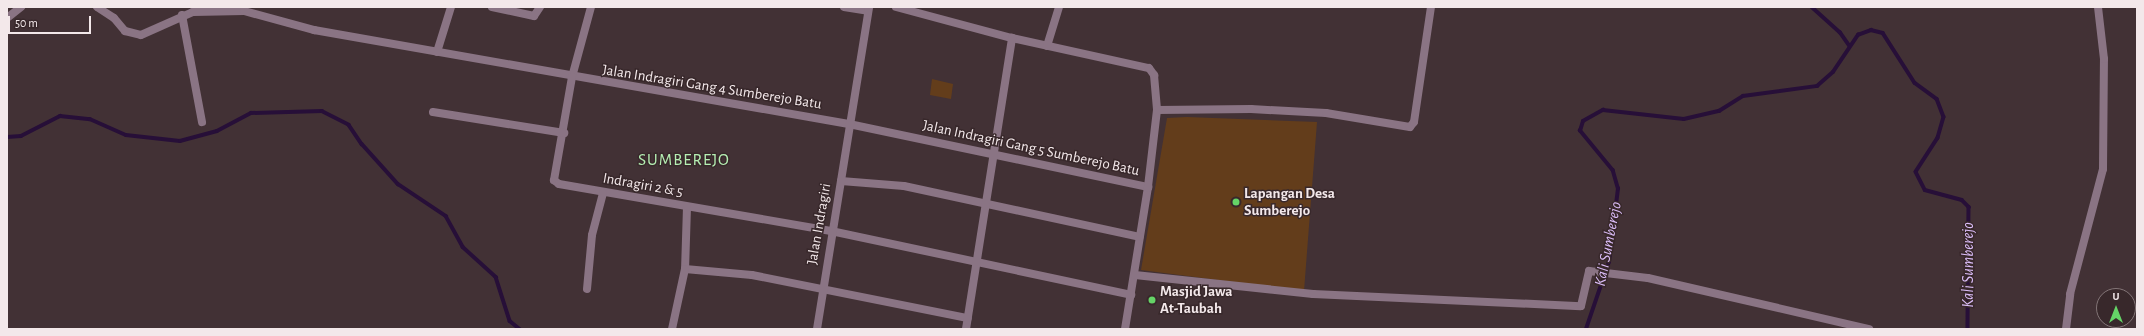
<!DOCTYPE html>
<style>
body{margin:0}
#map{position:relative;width:2144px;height:336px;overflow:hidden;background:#423135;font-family:"Alegreya Sans",sans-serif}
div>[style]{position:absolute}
.green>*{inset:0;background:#633d1b}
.stream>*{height:3.5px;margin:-1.75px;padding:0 1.75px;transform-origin:1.75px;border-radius:1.75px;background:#270f38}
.minor>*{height:8px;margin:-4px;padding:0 4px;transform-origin:4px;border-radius:4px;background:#8a7484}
.tertiary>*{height:8px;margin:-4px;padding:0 4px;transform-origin:4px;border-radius:4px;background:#8a7484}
.dots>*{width:11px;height:11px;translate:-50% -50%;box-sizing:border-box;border:2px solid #38282b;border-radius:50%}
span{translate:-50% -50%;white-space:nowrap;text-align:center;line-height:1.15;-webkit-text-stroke:3px #38282b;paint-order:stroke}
.street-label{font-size:15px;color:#f3e8ea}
.poi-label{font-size:15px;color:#f3e8ea;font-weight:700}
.left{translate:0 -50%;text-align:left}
.water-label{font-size:16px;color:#dbbdf8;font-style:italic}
.quarter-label{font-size:17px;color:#b5efb3;letter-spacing:1px}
.frame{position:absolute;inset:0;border:8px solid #f3e8ea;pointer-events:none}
.north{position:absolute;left:2096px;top:288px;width:40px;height:40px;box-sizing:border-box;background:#38282b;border:1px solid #837577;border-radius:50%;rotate:0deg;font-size:11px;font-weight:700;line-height:16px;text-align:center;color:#f3e8ea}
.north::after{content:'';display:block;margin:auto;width:14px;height:18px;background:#65d467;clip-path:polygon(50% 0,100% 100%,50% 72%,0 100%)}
.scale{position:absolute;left:8px;top:16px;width:83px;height:18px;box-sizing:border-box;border:2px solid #f3e8ea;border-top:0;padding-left:5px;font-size:12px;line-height:14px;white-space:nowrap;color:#f3e8ea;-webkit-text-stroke:3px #38282b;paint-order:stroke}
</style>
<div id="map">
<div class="green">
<div style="clip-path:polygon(932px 79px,953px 84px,951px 99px,930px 95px)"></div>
<div style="clip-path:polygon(1187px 117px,1317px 122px,1304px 291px,1141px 270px,1167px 118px)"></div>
</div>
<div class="stream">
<div style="left:1812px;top:7px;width:38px;rotate:42deg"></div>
<div style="left:1840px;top:32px;width:16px;rotate:55deg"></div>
<div style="left:7px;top:137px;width:14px;rotate:-4deg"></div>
<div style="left:21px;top:136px;width:44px;rotate:-27.1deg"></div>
<div style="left:60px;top:116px;width:30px;rotate:6deg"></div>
<div style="left:90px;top:119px;width:39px;rotate:24deg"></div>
<div style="left:126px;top:135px;width:54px;rotate:6.3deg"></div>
<div style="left:180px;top:141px;width:38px;rotate:-15deg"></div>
<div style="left:217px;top:131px;width:38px;rotate:-28deg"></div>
<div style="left:251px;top:113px;width:71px;rotate:-1.6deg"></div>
<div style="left:322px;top:111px;width:30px;rotate:27deg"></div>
<div style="left:349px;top:125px;width:23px;rotate:56deg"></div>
<div style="left:362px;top:144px;width:54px;rotate:48deg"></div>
<div style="left:398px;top:184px;width:58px;rotate:33.7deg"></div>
<div style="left:446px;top:216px;width:35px;rotate:61deg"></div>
<div style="left:463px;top:247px;width:45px;rotate:42.3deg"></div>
<div style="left:496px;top:277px;width:46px;rotate:72.3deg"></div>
<div style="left:510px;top:321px;width:13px;rotate:39deg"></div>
<div style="left:1586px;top:329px;width:71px;rotate:-71.1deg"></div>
<div style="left:1609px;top:262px;width:74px;rotate:-83deg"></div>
<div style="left:1618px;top:189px;width:19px;rotate:-106deg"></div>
<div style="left:1613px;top:171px;width:52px;rotate:-129.5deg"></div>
<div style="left:1580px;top:131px;width:10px;rotate:-73deg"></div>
<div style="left:1583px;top:121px;width:23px;rotate:-29deg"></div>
<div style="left:1603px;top:110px;width:81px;rotate:6.3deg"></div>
<div style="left:1684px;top:119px;width:36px;rotate:-13deg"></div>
<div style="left:1719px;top:111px;width:28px;rotate:-32deg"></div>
<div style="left:1743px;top:96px;width:75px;rotate:-7.7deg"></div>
<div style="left:1817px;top:86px;width:21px;rotate:-41deg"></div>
<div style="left:1833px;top:72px;width:45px;rotate:-56deg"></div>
<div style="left:1858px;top:35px;width:14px;rotate:-21deg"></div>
<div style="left:1871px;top:30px;width:12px;rotate:14deg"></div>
<div style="left:1883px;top:33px;width:59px;rotate:57.4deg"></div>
<div style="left:1915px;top:83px;width:27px;rotate:36deg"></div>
<div style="left:1937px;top:99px;width:19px;rotate:69deg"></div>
<div style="left:1944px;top:117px;width:22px;rotate:106deg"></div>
<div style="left:1938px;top:138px;width:40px;rotate:122.9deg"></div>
<div style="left:1916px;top:172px;width:20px;rotate:63deg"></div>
<div style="left:1925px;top:190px;width:38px;rotate:15deg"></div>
<div style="left:1962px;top:200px;width:10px;rotate:45deg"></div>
<div style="left:1969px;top:207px;width:122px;rotate:90.5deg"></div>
</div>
<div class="minor">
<div style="left:97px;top:7px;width:20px;rotate:33deg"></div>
<div style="left:114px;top:18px;width:17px;rotate:50deg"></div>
<div style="left:125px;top:31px;width:16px;rotate:14deg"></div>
<div style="left:141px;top:35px;width:57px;rotate:-23.9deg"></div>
<div style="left:193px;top:12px;width:51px;rotate:-1.1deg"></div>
<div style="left:244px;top:7px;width:4px;rotate:90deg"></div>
<div style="left:244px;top:11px;width:73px;rotate:15.2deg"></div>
<div style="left:314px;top:30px;width:543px;rotate:9.97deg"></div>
<div style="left:849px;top:124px;width:306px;rotate:11.9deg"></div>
<div style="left:1148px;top:187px;width:144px;rotate:99.2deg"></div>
<div style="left:492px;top:7px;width:43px;rotate:12.1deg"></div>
<div style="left:534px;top:16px;width:11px;rotate:-56deg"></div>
<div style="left:591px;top:7px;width:73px;rotate:105.2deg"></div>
<div style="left:572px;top:77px;width:105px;rotate:99.9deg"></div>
<div style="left:554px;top:180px;width:6px;rotate:39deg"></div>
<div style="left:559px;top:184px;width:276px;rotate:9.8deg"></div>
<div style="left:831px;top:231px;width:307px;rotate:12deg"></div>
<div style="left:844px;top:7px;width:24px;rotate:9deg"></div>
<div style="left:896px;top:7px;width:120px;rotate:15deg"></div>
<div style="left:1012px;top:38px;width:140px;rotate:12.4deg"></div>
<div style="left:1149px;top:68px;width:9px;rotate:54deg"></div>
<div style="left:1154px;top:75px;width:35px;rotate:85deg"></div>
<div style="left:1157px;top:110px;width:78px;rotate:96.7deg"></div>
<div style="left:182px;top:15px;width:109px;rotate:79.4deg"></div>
<div style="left:7px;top:18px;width:18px;rotate:-38deg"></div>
<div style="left:1047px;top:46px;width:41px;rotate:-72.9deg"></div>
<div style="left:437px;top:52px;width:47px;rotate:-72.7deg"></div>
<div style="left:1157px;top:110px;width:94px;rotate:-0.6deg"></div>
<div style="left:1251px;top:109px;width:75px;rotate:3.1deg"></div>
<div style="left:1326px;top:113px;width:85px;rotate:9.5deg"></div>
<div style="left:1410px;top:127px;width:6px;rotate:-51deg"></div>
<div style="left:1414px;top:122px;width:116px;rotate:-81.6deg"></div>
<div style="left:433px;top:112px;width:133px;rotate:9.1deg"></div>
<div style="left:841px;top:181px;width:63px;rotate:4.5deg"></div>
<div style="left:904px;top:186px;width:241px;rotate:12.2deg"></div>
<div style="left:687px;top:207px;width:62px;rotate:91.8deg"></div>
<div style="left:685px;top:269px;width:67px;rotate:5.1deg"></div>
<div style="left:752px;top:275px;width:220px;rotate:11.3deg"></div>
<div style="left:1135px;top:275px;width:179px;rotate:6.1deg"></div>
<div style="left:1313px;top:294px;width:268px;rotate:2.6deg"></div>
<div style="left:1581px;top:306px;width:36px;rotate:-77deg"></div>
<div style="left:1589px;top:271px;width:59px;rotate:6.8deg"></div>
<div style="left:1648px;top:278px;width:227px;rotate:13deg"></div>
<div style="left:587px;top:289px;width:54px;rotate:-84.7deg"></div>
<div style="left:592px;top:235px;width:43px;rotate:-75.3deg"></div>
<div style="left:672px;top:329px;width:61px;rotate:-77.8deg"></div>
<div style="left:966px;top:329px;width:295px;rotate:-81deg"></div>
<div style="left:2066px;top:329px;width:35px;rotate:-83deg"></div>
<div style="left:2070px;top:294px;width:129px;rotate:-75.2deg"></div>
<div style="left:2103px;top:169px;width:110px;rotate:-89.5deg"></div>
<div style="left:2104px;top:59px;width:52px;rotate:-96.6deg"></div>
</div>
<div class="tertiary">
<div style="left:817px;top:329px;width:326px;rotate:-80.8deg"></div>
</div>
<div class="dots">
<div style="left:1236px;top:202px;background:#65d467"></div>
<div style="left:1152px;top:300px;background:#65d467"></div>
</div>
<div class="street-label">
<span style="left:712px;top:87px;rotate:9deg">Jalan Indragiri Gang 4 Sumberejo Batu</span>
<span style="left:1031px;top:148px;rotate:12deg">Jalan Indragiri Gang 5 Sumberejo Batu</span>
<span style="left:643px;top:185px;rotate:10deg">Indragiri 2 &amp; 5</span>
<span style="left:819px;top:224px;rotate:-80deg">Jalan Indragiri</span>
</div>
<div class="poi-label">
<span class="left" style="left:1244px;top:202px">Lapangan Desa<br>Sumberejo</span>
<span class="left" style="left:1160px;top:300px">Masjid Jawa<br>At-Taubah</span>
</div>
<div class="water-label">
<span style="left:1608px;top:244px;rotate:-79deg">Kali Sumberejo</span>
<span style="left:1968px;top:265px;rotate:-90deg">Kali Sumberejo</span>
</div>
<div class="quarter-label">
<span style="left:684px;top:160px">SUMBEREJO</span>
</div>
<div class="frame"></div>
<div class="north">U</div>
<div class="scale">50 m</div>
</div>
